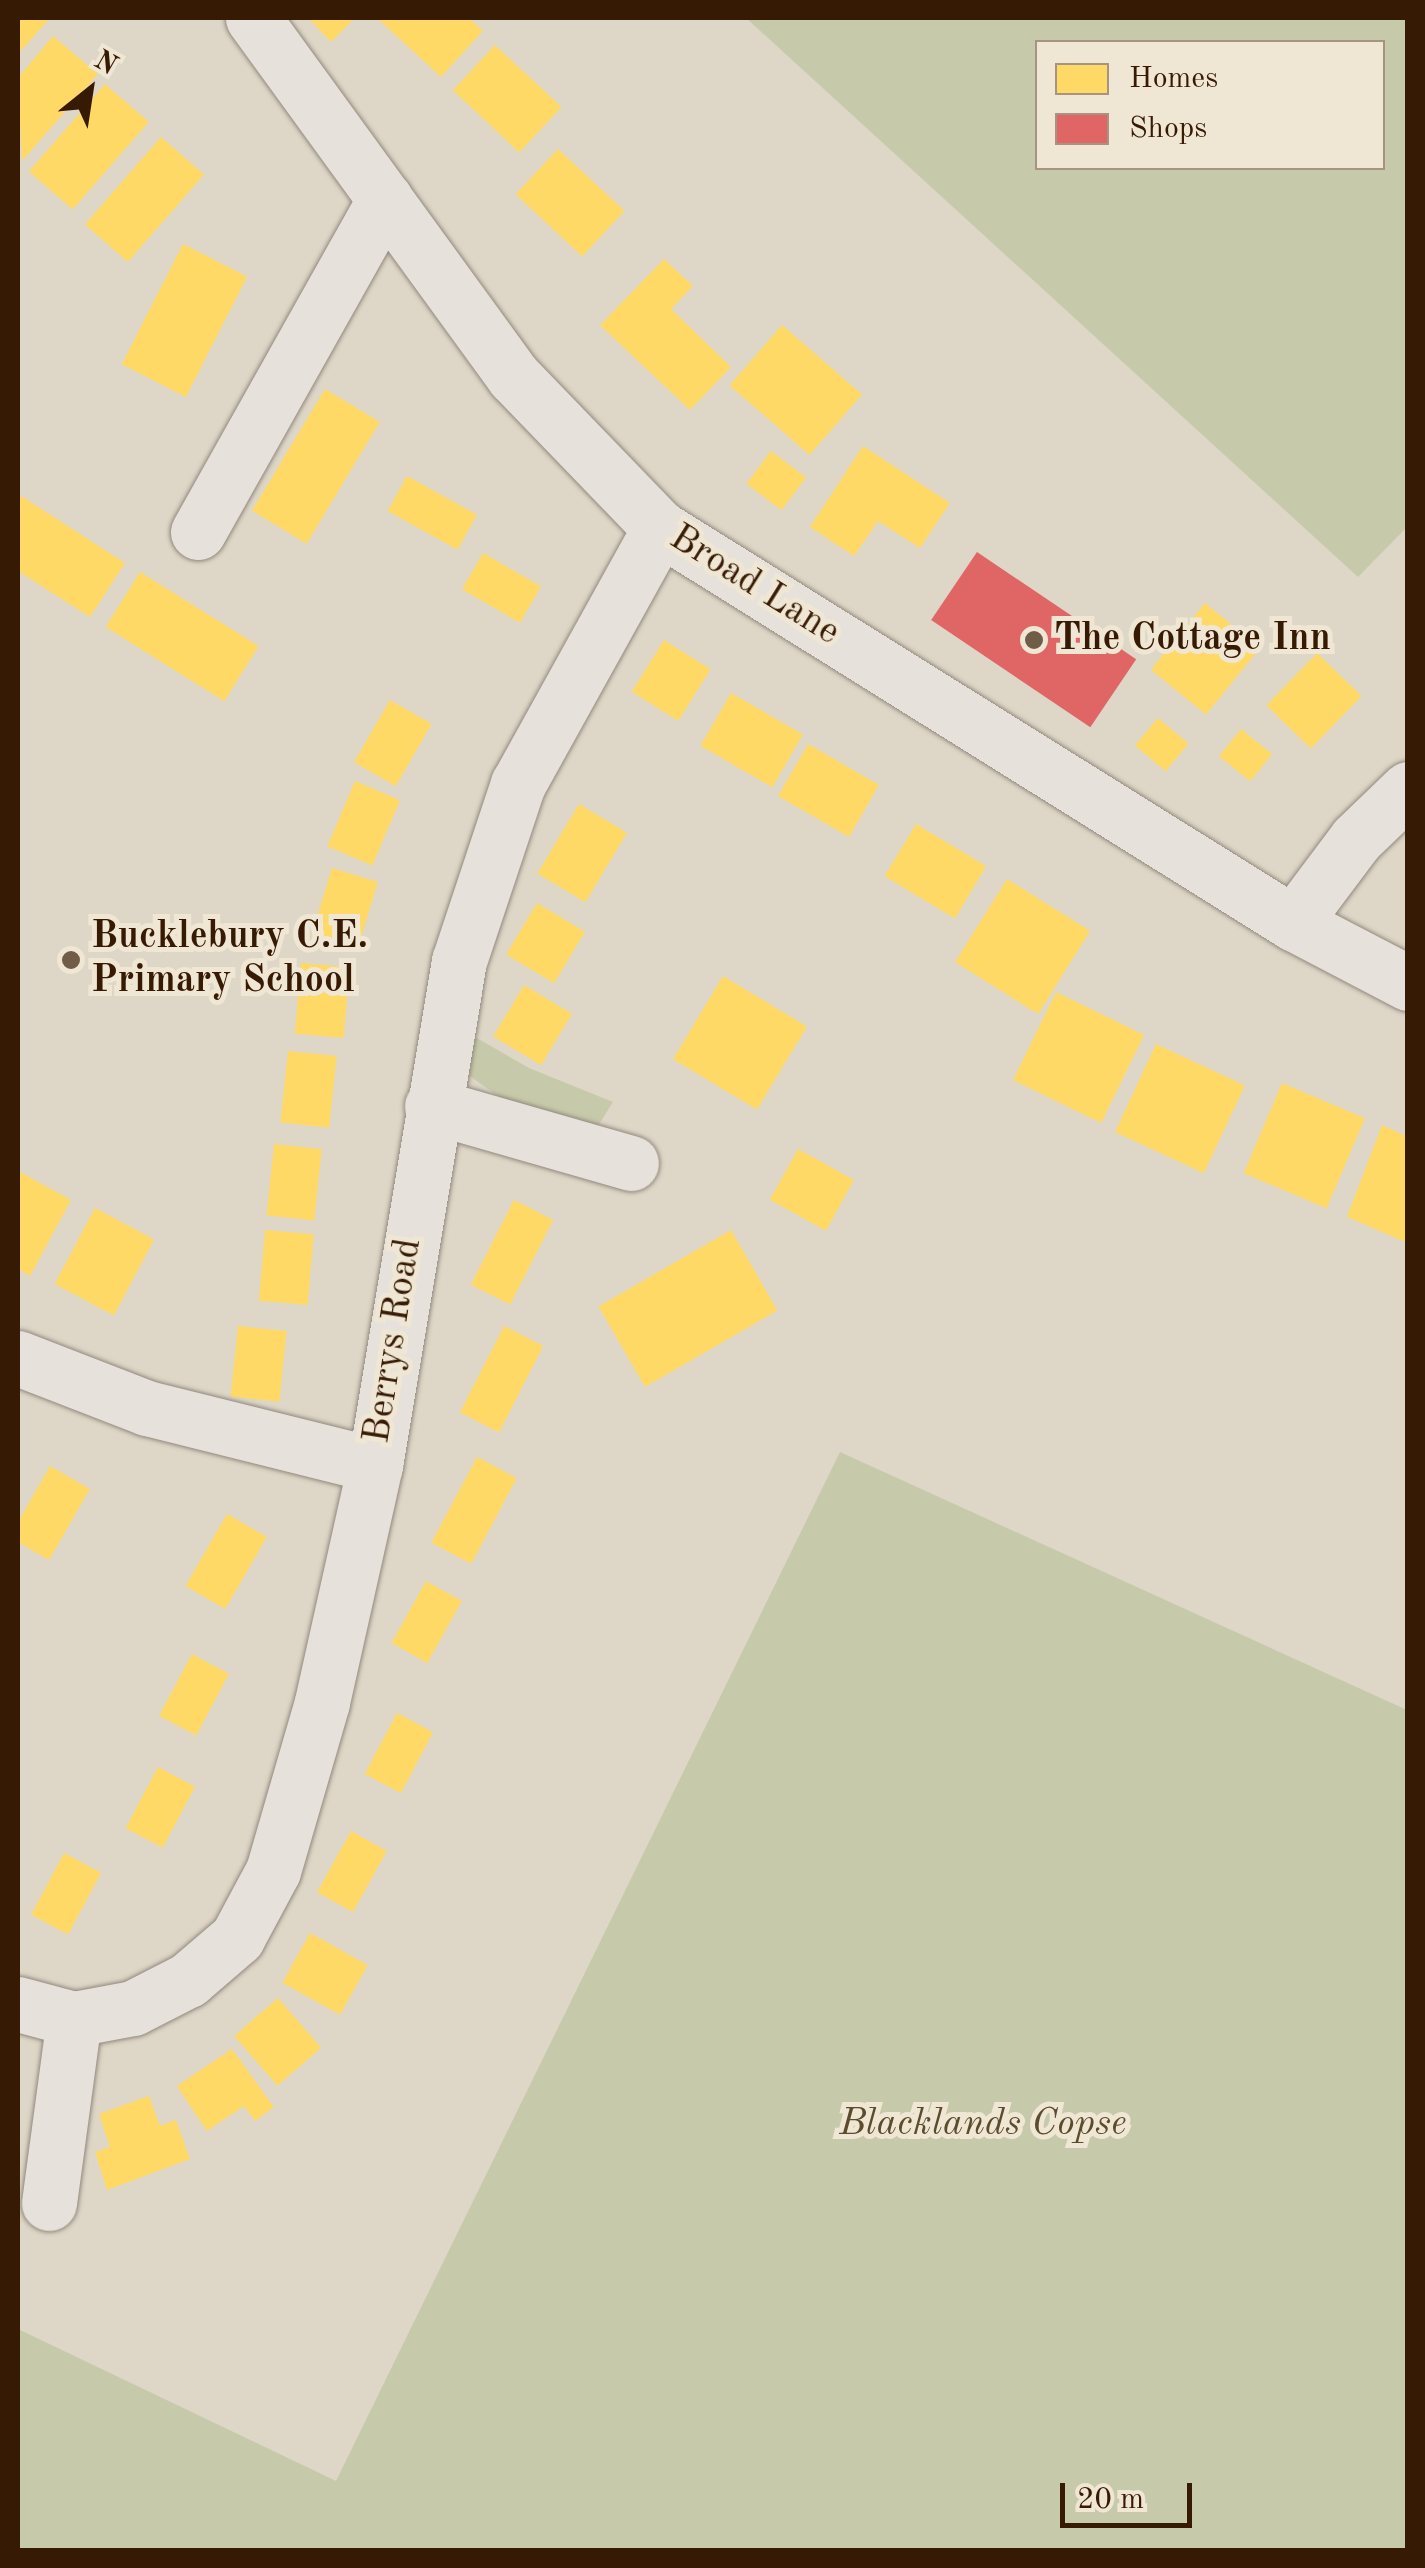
<!DOCTYPE html>
<style>
body{margin:0}
#map{position:relative;width:1425px;height:2568px;overflow:hidden;background:#ded6c7;font-family:"Old Standard TT",serif}
div>[style]{position:absolute}
.green>*{inset:0;background:#c7caaa}
.homes>*{inset:0;background:#ffd966;transform-origin:0 0}
.shops>*{inset:0;background:#e06666;transform-origin:0 0}
.roads{filter:drop-shadow(0 0 2px #92897e) drop-shadow(0 0 2px #92897e)}
.minor>*{height:55px;margin:-27.5px;padding:0 27.5px;transform-origin:27.5px;border-radius:27.5px;background:#e6e1da}
.dots>*{width:28px;height:28px;translate:-50% -50%;box-sizing:border-box;border:5px solid #f0e6d4;border-radius:50%}
span{translate:-50% -50%;white-space:nowrap;text-align:center;line-height:1.15;-webkit-text-stroke:10px #f0e6d4;paint-order:stroke}
.street-label{font-size:38px;color:#371a03}
.poi-label{font-size:38px;color:#371a03;font-weight:700}
.left{translate:0 -50%;text-align:left}
.park-label{font-size:38px;color:#5c4c2e;font-style:italic}
.frame{position:absolute;inset:0;border:20px solid #371a03;pointer-events:none}
.legend{position:absolute;left:1035px;top:40px;width:350px;height:130px;box-sizing:border-box;background:#f0e6d4;border:2px solid #a69480;margin:0;padding:12px 18px;list-style:none;font-size:30px;color:#371a03}
.legend li{display:flex;align-items:center;gap:20px;height:50px}
.legend b{width:50px;border:2px solid #a69480}
.north{position:absolute;left:40px;top:40px;width:100px;height:100px;-webkit-text-stroke:8px #f0e6d4;paint-order:stroke;rotate:30deg;font-size:28px;font-weight:700;line-height:40px;text-align:center;color:#371a03}
.north::after{content:'';display:block;margin:auto;width:35px;height:45px;background:#371a03;clip-path:polygon(50% 0,100% 100%,50% 72%,0 100%)}
.scale{position:absolute;left:1060px;top:2483px;width:132px;height:45px;box-sizing:border-box;border:5px solid #371a03;border-top:0;padding-left:12px;font-size:30px;line-height:35px;white-space:nowrap;color:#371a03;-webkit-text-stroke:8px #f0e6d4;paint-order:stroke}
</style>
<div id="map">
<div class="green">
<div style="clip-path:polygon(evenodd,746px 18px,1407px 18px,1407px 527px,1358px 577px,746px 18px,1038px 42px,1382px 42px,1382px 168px,1038px 168px,1038px 42px)"></div>
<div style="clip-path:polygon(475px 1037px,529px 1068px,613px 1102px,593px 1134px,502px 1099px,467px 1074px)"></div>
<div style="clip-path:polygon(840px 1452px,1407px 1710px,1407px 2550px,18px 2550px,18px 2329px,336px 2481px)"></div>
</div>
<div class="homes">
<div style="clip-path:polygon(18px 18px,50px 18px,18px 54px)"></div>
<div style="clip-path:polygon(355px 18px,331px 42px,310px 20px,312px 18px)"></div>
<div style="clip-path:polygon(377px 18px,469px 18px,483px 31px,441px 77px)"></div>
<div style="clip-path:polygon(53px 36px,98px 74px,22px 161px,18px 78px)"></div>
<div style="left:495px;top:45px;width:91px;height:62px;rotate:43deg"></div>
<div style="left:105px;top:84px;width:58px;height:116px;rotate:41deg"></div>
<div style="left:161px;top:137px;width:57px;height:116px;rotate:41deg"></div>
<div style="left:558px;top:149px;width:91px;height:62px;rotate:43deg"></div>
<div style="left:183px;top:244px;width:72px;height:135px;rotate:27deg"></div>
<div style="clip-path:polygon(664px 259px,693px 286px,671px 309px,731px 367px,690px 410px,600px 325px)"></div>
<div style="left:782px;top:325px;width:106px;height:80px;rotate:41deg"></div>
<div style="left:325px;top:389px;width:64px;height:142px;rotate:31deg"></div>
<div style="clip-path:polygon(863px 446px,950px 503px,920px 548px,878px 521px,854px 556px,810px 527px)"></div>
<div style="left:771px;top:451px;width:44px;height:41px;rotate:37deg"></div>
<div style="left:407px;top:476px;width:80px;height:40px;rotate:29deg"></div>
<div style="clip-path:polygon(18px 494px,125px 563px,90px 617px,18px 571px)"></div>
<div style="left:483px;top:553px;width:67px;height:42px;rotate:30deg"></div>
<div style="left:140px;top:572px;width:140px;height:65px;rotate:32deg"></div>
<div style="left:1205px;top:603px;width:71px;height:86px;rotate:39deg"></div>
<div style="left:664px;top:640px;width:55px;height:61px;rotate:32deg"></div>
<div style="left:1317px;top:653px;width:62px;height:73px;rotate:44deg"></div>
<div style="left:731px;top:693px;width:83px;height:61px;rotate:30deg"></div>
<div style="left:390px;top:700px;width:48px;height:72px;rotate:30deg"></div>
<div style="left:1158px;top:718px;width:40px;height:36px;rotate:40deg"></div>
<div style="left:1241px;top:729px;width:40px;height:35px;rotate:39deg"></div>
<div style="left:808px;top:744px;width:82px;height:60px;rotate:30deg"></div>
<div style="left:355px;top:781px;width:49px;height:71px;rotate:23deg"></div>
<div style="left:579px;top:804px;width:56px;height:81px;rotate:31deg"></div>
<div style="left:916px;top:824px;width:82px;height:61px;rotate:31deg"></div>
<div style="left:332px;top:868px;width:48px;height:72px;rotate:17deg"></div>
<div style="left:1007px;top:879px;width:98px;height:98px;rotate:32deg"></div>
<div style="left:537px;top:903px;width:56px;height:60px;rotate:31deg"></div>
<div style="left:301px;top:963px;width:49px;height:71px;rotate:5deg"></div>
<div style="left:723px;top:976px;width:98px;height:97px;rotate:31deg"></div>
<div style="left:524px;top:985px;width:56px;height:60px;rotate:31deg"></div>
<div style="left:1056px;top:992px;width:98px;height:98px;rotate:26deg"></div>
<div style="left:1156px;top:1044px;width:98px;height:97px;rotate:25deg"></div>
<div style="left:288px;top:1051px;width:49px;height:72px;rotate:6deg"></div>
<div style="left:1282px;top:1083px;width:90px;height:98px;rotate:23deg"></div>
<div style="clip-path:polygon(1382px 1125px,1408px 1137px,1408px 1243px,1347px 1217px)"></div>
<div style="left:274px;top:1144px;width:48px;height:72px;rotate:6deg"></div>
<div style="left:798px;top:1149px;width:64px;height:58px;rotate:29deg"></div>
<div style="clip-path:polygon(18px 1171px,71px 1200px,30px 1276px,18px 1269px)"></div>
<div style="left:514px;top:1200px;width:44px;height:95px;rotate:27deg"></div>
<div style="left:95px;top:1208px;width:67px;height:86px;rotate:28deg"></div>
<div style="left:265px;top:1230px;width:49px;height:71px;rotate:5deg"></div>
<div style="left:731px;top:1230px;width:93px;height:153px;rotate:60deg"></div>
<div style="left:238px;top:1326px;width:49px;height:71px;rotate:6deg"></div>
<div style="left:504px;top:1326px;width:44px;height:97px;rotate:27deg"></div>
<div style="left:477px;top:1457px;width:45px;height:97px;rotate:28deg"></div>
<div style="clip-path:polygon(50px 1466px,90px 1489px,49px 1560px,18px 1542px,18px 1522px)"></div>
<div style="left:227px;top:1514px;width:46px;height:83px;rotate:30deg"></div>
<div style="left:426px;top:1581px;width:41px;height:71px;rotate:29deg"></div>
<div style="left:192px;top:1654px;width:42px;height:70px;rotate:28deg"></div>
<div style="left:397px;top:1713px;width:41px;height:69px;rotate:28deg"></div>
<div style="left:158px;top:1767px;width:42px;height:69px;rotate:28deg"></div>
<div style="left:351px;top:1831px;width:41px;height:70px;rotate:29deg"></div>
<div style="left:64px;top:1853px;width:42px;height:70px;rotate:28deg"></div>
<div style="left:310px;top:1933px;width:66px;height:57px;rotate:29deg"></div>
<div style="left:278px;top:1998px;width:66px;height:58px;rotate:49deg"></div>
<div style="clip-path:polygon(232px 2049px,274px 2107px,255px 2121px,244px 2106px,207px 2131px,177px 2086px)"></div>
<div style="clip-path:polygon(149px 2096px,160px 2126px,176px 2120px,190px 2159px,107px 2190px,95px 2152px,110px 2147px,99px 2114px)"></div>
</div>
<div class="shops">
<div style="left:977px;top:552px;width:192px;height:82px;rotate:34deg"></div>
</div>
<div class="roads">
<div class="minor">
<div style="left:253px;top:18px;width:444px;rotate:54deg"></div>
<div style="left:514px;top:377px;width:210px;rotate:46deg"></div>
<div style="left:660px;top:528px;width:746px;rotate:31.96deg"></div>
<div style="left:1293px;top:923px;width:130px;rotate:27.6deg"></div>
<div style="left:198px;top:532px;width:382px;rotate:-60.7deg"></div>
<div style="left:1293px;top:923px;width:105px;rotate:-53.1deg"></div>
<div style="left:1356px;top:839px;width:72px;rotate:-43.9deg"></div>
<div style="left:432px;top:1106px;width:207px;rotate:16deg"></div>
<div style="left:18px;top:1358px;width:138px;rotate:21.2deg"></div>
<div style="left:147px;top:1408px;width:235px;rotate:14deg"></div>
<div style="left:18px;top:2004px;width:58px;rotate:15deg"></div>
<div style="left:74px;top:2019px;width:60px;rotate:-10.6deg"></div>
<div style="left:133px;top:2008px;width:62px;rotate:-27deg"></div>
<div style="left:188px;top:1980px;width:65px;rotate:-40.6deg"></div>
<div style="left:237px;top:1938px;width:76px;rotate:-61.8deg"></div>
<div style="left:273px;top:1871px;width:176px;rotate:-73.8deg"></div>
<div style="left:322px;top:1702px;width:243px;rotate:-77.4deg"></div>
<div style="left:375px;top:1465px;width:511px;rotate:-80.54deg"></div>
<div style="left:459px;top:961px;width:187px;rotate:-71.6deg"></div>
<div style="left:518px;top:784px;width:293px;rotate:-61deg"></div>
<div style="left:49px;top:2203px;width:186px;rotate:-82.3deg"></div>
</div>
</div>
<div class="dots">
<div style="left:1034px;top:640px;background:#715c48"></div>
<div style="left:71px;top:960px;background:#715c48"></div>
</div>
<div class="street-label">
<span style="left:754px;top:586px;rotate:32deg">Broad Lane</span>
<span style="left:394px;top:1341px;rotate:-81deg">Berrys Road</span>
</div>
<div class="poi-label">
<span class="left" style="left:1054px;top:640px">The Cottage Inn</span>
<span class="left" style="left:91px;top:960px">Bucklebury C.E.<br>Primary School</span>
</div>
<div class="park-label">
<span style="left:983px;top:2125px">Blacklands Copse</span>
</div>
<div class="frame"></div>
<ul class="legend">
<li><b style="height:28px;background:#ffd966"></b>Homes</li>
<li><b style="height:28px;background:#e06666"></b>Shops</li>
</ul>
<div class="north">N</div>
<div class="scale">20 m</div>
</div>
